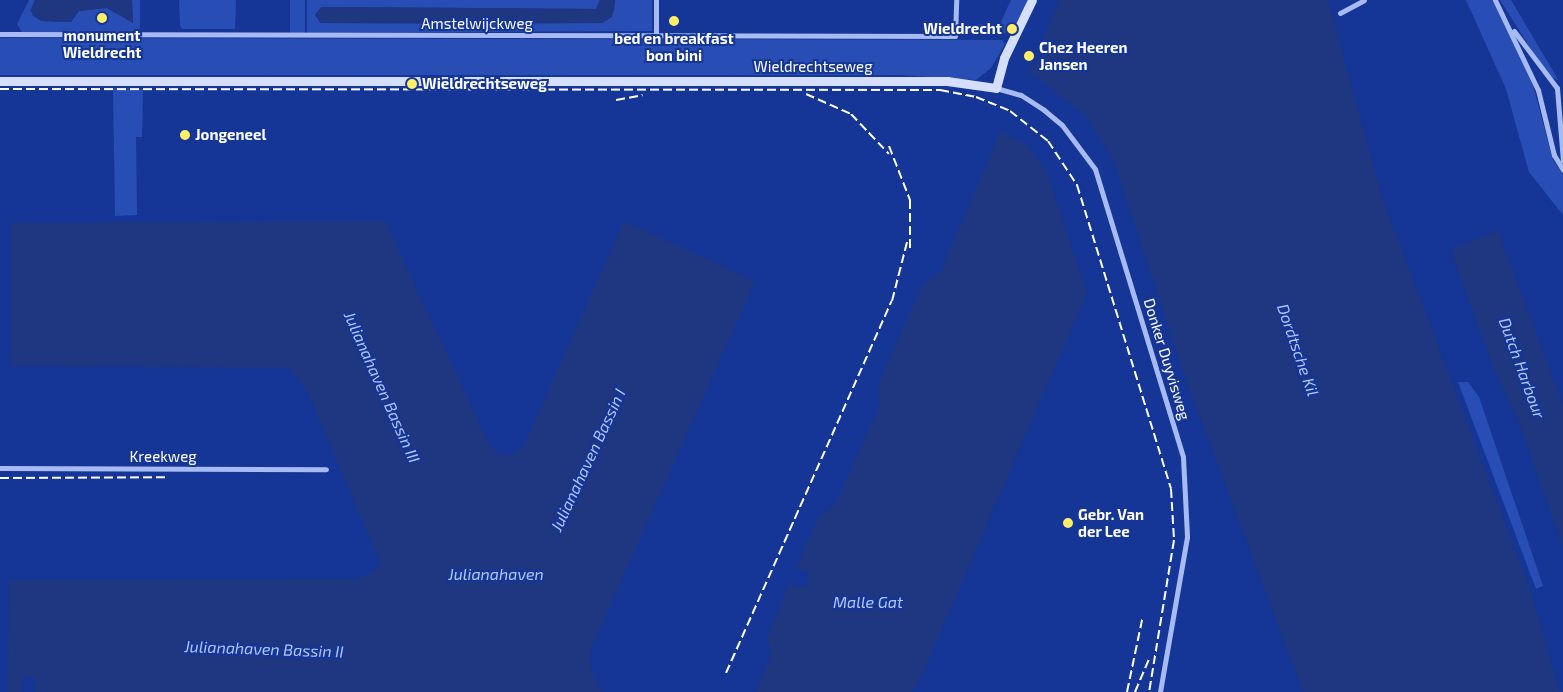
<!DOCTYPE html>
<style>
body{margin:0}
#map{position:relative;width:1563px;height:692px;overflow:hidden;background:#153696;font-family:"Exo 2",sans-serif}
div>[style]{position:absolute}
.green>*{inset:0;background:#284eb5;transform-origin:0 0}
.water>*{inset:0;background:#1e3780}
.pier>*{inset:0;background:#153696}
.round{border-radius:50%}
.street>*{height:5px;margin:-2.5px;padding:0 2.5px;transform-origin:2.5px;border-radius:2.5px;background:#a7bbf2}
.secondary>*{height:9px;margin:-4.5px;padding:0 4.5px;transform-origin:4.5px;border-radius:4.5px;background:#d5dffc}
.rail>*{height:2px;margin-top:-1px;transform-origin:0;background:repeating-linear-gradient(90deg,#fff 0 9px,transparent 0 13px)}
.dots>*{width:14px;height:14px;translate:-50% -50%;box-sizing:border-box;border:2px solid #153696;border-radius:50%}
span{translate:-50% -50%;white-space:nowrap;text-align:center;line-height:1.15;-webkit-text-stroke:4px #153696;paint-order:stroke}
.street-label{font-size:15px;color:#fff}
.poi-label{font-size:15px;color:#fff;font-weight:700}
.right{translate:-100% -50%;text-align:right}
.left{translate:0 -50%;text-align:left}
.water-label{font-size:16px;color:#b3c6f8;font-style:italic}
</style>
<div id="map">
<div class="green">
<div style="clip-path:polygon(29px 0,35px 0,32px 15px,41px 21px,71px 22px,79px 11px,107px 8px,133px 23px,132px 0,140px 0,140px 33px,22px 32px,17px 24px)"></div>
<div style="clip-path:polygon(236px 0,235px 29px,182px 29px,180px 25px,179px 0)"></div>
<div style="left:290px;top:0;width:15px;height:33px"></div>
<div style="clip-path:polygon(307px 0,600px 0,596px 9px,322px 7px,315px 14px,320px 23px,458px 24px,602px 23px,614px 11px,615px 0,652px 0,652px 31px,307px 33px)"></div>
<div style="clip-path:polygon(1011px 0,1028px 0,1011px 33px,963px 33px,962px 27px,975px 24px,1000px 24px)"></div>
<div style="clip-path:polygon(1466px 0,1495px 0,1531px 78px,1553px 160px,1563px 175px,1563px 215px,1529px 172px,1506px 89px)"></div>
<div style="clip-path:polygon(1500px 0,1511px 0,1559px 81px,1547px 74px)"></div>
<div style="clip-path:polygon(0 38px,1002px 40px,1005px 44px,991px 68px,976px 80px,902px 75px,0 75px)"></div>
<div style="clip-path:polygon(113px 88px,143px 89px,142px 137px,136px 137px,137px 215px,115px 216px)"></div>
<div style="clip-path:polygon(1458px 382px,1468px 382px,1479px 397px,1543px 586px,1536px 589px)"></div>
</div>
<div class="water">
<div style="clip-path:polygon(35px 0,132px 0,133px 23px,107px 8px,79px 11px,69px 22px,41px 21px,30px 11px)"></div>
<div style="clip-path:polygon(600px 0,615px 0,612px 17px,602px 23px,324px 23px,315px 16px,321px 7px,596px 9px)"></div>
<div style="clip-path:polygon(1059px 0,1328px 0,1382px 197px,1529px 586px,1560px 692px,1303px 692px,1183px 372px,1113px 159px,1085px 115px,1028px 70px,1041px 57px,1038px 52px)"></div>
<div style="clip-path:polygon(1001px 131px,1027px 145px,1046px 169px,1087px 293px,922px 675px,912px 692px,756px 692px,771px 655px,767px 636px,818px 518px,835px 504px,879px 407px,878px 385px,903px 328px,923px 285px,941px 271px)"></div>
<div style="clip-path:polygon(385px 221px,490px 446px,500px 455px,512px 455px,524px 445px,624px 221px,755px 281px,591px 649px,590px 666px,602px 692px,35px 692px,35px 677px,23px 676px,22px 692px,8px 692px,9px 580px,354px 579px,373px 573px,380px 562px,308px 393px,290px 368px,11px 366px,10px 223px)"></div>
<div style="clip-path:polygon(1498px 231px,1563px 404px,1563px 547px,1519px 423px,1494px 369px,1452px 255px,1455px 247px)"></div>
</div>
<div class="pier">
<div class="round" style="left:791px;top:569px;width:18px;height:18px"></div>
</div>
<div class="street">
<div style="left:1495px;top:0;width:100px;rotate:64.5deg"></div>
<div style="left:1538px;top:90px;width:67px;rotate:76.2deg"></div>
<div style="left:1554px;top:155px;width:17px;rotate:59deg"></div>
<div style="left:1340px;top:13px;width:27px;rotate:-28deg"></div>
<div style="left:1514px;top:31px;width:71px;rotate:53deg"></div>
<div style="left:1557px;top:88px;width:73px;rotate:85.3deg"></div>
<div style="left:0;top:34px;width:955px;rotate:0.12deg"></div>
<div style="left:955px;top:36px;width:36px;rotate:-88deg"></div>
<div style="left:656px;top:37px;width:37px;rotate:-90deg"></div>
<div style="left:996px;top:88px;width:26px;rotate:16deg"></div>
<div style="left:1021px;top:95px;width:27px;rotate:33deg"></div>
<div style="left:1044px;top:110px;width:23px;rotate:40deg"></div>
<div style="left:1062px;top:125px;width:55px;rotate:53.1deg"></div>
<div style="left:1095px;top:169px;width:301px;rotate:73deg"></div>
<div style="left:1183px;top:457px;width:80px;rotate:87.1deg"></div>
<div style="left:1187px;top:537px;width:157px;rotate:99.9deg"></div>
<div style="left:0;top:468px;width:326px;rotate:0.2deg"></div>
</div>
<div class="secondary">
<div style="left:0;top:81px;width:947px"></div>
<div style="left:947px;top:81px;width:49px;rotate:8.1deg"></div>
<div style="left:996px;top:88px;width:31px;rotate:-75deg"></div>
<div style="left:1004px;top:58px;width:64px;rotate:-64.2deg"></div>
</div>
<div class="rail">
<div style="left:0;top:89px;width:940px;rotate:0.06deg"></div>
<div style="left:940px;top:90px;width:37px;rotate:11deg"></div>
<div style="left:976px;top:97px;width:37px;rotate:22deg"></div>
<div style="left:1010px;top:111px;width:48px;rotate:38.3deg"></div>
<div style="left:1048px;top:141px;width:53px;rotate:56.6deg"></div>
<div style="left:1077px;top:185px;width:318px;rotate:72.8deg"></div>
<div style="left:1171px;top:489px;width:51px;rotate:86.6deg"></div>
<div style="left:1174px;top:540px;width:154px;rotate:99.3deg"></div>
<div style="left:806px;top:94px;width:49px;rotate:24deg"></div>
<div style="left:851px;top:114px;width:55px;rotate:46.5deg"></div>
<div style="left:616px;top:100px;width:27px;rotate:-10deg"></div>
<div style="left:889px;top:146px;width:58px;rotate:68.7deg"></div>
<div style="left:910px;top:200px;width:51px;rotate:90deg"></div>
<div style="left:0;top:478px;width:165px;rotate:-0.3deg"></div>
<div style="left:726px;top:673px;width:407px;rotate:-66deg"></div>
<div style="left:892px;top:301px;width:61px;rotate:-75.7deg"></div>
<div style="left:1127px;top:692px;width:74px;rotate:-78.2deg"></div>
<div style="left:1135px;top:692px;width:38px;rotate:-67deg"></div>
</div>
<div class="dots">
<div style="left:102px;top:18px;background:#ffee67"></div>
<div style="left:674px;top:21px;background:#ffee67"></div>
<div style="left:1012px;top:29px;background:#ffee67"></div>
<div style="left:1029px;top:56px;background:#ffee67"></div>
<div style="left:412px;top:84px;background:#ffee67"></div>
<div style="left:185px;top:135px;background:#ffee67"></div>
<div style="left:1068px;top:523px;background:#ffee67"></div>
</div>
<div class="street-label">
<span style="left:477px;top:24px">Amstelwijckweg</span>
<span style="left:813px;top:67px">Wieldrechtseweg</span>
<span style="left:1167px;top:359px;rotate:73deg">Donker Duyvisweg</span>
<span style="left:163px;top:457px">Kreekweg</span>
</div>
<div class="poi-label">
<span class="right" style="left:1002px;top:29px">Wieldrecht</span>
<span style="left:102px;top:44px">monument<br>Wieldrecht</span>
<span style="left:674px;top:47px">bed en breakfast<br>bon bini</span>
<span class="left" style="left:1039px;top:56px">Chez Heeren<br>Jansen</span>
<span class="left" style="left:422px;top:84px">Wieldrechtseweg</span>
<span class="left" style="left:195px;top:135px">Jongeneel</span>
<span class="left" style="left:1078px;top:523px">Gebr. Van<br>der Lee</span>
</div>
<div class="water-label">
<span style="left:1298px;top:350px;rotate:71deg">Dordtsche Kil</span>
<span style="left:1522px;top:368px;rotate:70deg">Dutch Harbour</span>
<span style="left:382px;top:387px;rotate:66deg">Julianahaven Bassin III</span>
<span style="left:588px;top:460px;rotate:-65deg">Julianahaven Bassin I</span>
<span style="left:496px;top:574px">Julianahaven</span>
<span style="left:868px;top:602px">Malle Gat</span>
<span style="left:264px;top:649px;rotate:2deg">Julianahaven Bassin II</span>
</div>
</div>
